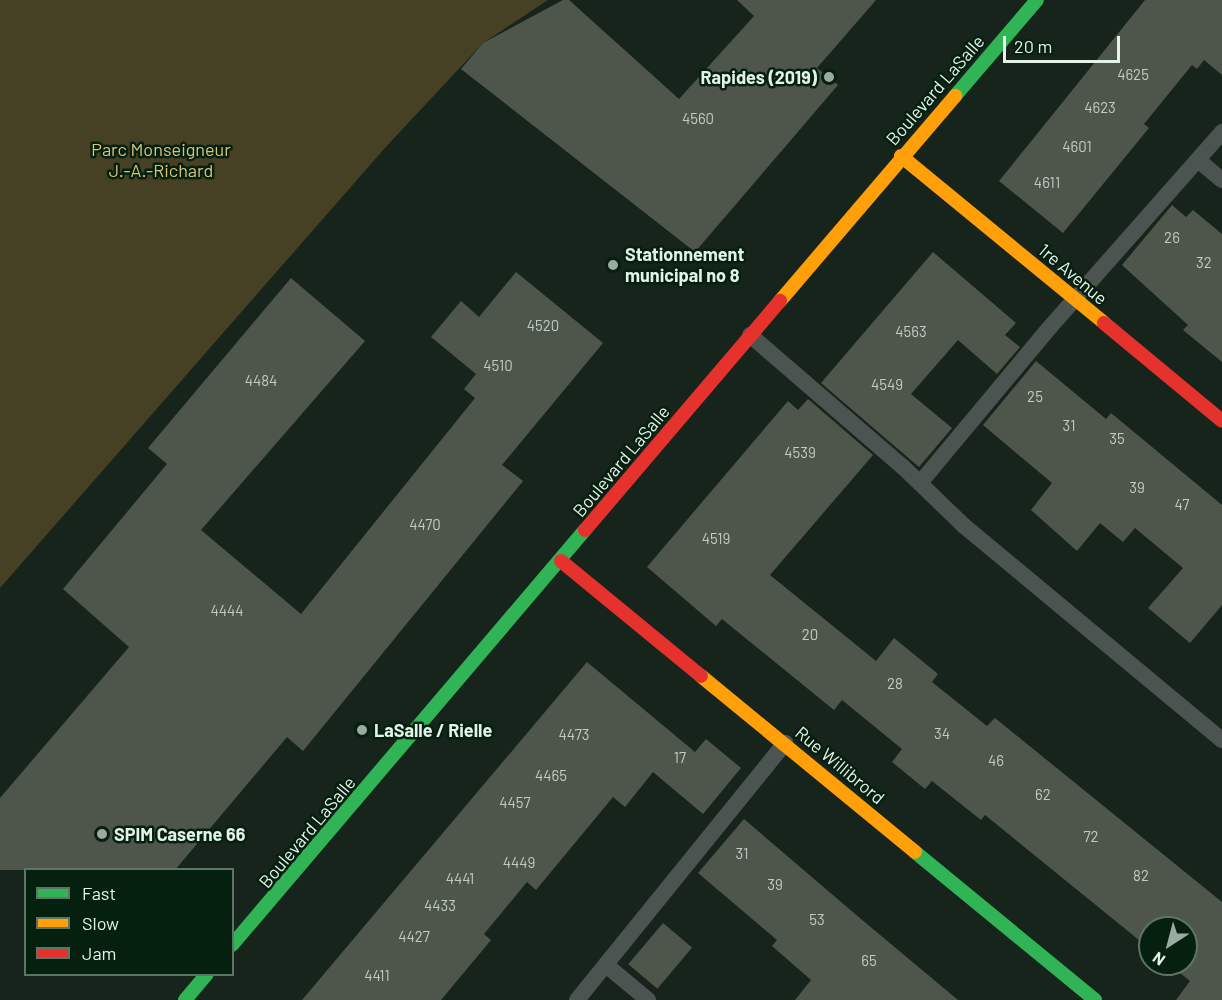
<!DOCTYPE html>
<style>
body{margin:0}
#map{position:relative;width:1222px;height:1000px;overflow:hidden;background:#16241b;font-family:Barlow,sans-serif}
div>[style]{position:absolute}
.green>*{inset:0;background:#464025}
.building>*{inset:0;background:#4e564c;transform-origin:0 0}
.lane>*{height:16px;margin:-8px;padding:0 8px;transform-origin:8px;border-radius:8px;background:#4c5452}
.fast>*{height:14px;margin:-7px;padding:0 7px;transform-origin:7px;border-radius:7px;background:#30b455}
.slow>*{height:14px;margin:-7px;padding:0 7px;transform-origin:7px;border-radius:7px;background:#ff9f0a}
.jam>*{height:14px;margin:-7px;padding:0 7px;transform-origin:7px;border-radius:7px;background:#e5322d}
.dots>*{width:16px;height:16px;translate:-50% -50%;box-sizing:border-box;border:3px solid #062010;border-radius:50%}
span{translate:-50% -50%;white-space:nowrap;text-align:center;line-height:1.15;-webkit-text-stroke:5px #062010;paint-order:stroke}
.number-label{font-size:15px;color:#beccc1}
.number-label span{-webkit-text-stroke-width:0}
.poi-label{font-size:18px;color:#e4f3e8;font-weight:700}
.right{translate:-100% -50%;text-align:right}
.left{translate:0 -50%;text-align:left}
.street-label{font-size:18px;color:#e4f3e8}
.park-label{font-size:18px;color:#dac27b}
.legend{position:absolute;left:24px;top:868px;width:210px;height:108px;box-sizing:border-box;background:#062010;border:2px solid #5f7466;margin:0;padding:8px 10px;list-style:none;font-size:18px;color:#e4f3e8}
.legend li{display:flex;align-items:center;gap:12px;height:30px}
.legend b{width:30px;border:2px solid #5f7466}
.north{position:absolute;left:1138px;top:916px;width:60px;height:60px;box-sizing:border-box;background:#062010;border:2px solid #5f7466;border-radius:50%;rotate:216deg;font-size:16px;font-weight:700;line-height:24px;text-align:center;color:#e4f3e8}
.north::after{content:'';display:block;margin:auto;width:21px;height:27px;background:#9caba0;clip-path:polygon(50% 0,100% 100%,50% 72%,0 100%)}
.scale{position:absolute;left:1003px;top:36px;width:117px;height:27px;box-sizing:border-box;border:3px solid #e4f3e8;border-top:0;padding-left:8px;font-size:18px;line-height:21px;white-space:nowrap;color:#e4f3e8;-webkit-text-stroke:4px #062010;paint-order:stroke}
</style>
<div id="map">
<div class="green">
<div style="clip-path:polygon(0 0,548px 0,483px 43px,384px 149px,0 588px)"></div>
</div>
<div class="building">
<div style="clip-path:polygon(563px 0,569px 0,679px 99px,754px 16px,737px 0,876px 0,817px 68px,838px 85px,695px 252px,461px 69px,483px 43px)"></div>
<div style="clip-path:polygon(1145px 0,1222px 0,1222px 75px,1204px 60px,1197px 69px,1192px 65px,1144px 124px,1149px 128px,1063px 233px,999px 181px)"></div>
<div style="clip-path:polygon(1172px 205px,1186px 217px,1193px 210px,1222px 234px,1222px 362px,1183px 330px,1188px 325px,1122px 265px)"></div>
<div style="clip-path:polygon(933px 252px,1016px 323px,1005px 335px,1020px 347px,997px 374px,958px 340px,911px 394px,952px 428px,919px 467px,821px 383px)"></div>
<div style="clip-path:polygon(516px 272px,603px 343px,502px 465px,523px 481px,303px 751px,287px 737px,175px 870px,0 870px,0 798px,129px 647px,63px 589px,167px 464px,148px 448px,291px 278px,365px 341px,201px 530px,301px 614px,475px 398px,464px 389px,476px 374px,431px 337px,461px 301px,479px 317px)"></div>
<div style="clip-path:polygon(1036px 361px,1106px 419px,1111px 413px,1222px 505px,1222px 605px,1190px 643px,1148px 608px,1183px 568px,1135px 528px,1123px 542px,1100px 523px,1077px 551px,1031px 510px,1052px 483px,983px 425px)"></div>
<div style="clip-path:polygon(808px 399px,873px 455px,770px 575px,876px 661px,894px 638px,938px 674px,932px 682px,987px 726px,995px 718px,1222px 902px,1222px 1000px,1176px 1000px,1190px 981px,1169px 964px,1186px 964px,1186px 928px,1150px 928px,1150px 949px,985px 815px,981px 820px,932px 781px,925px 789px,892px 762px,902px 749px,842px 700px,834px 710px,722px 619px,716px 626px,647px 567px,788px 401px,798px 410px)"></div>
<div style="clip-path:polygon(587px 662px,695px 752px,706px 739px,741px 768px,703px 814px,653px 772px,625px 807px,613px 797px,536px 890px,527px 882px,484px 934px,491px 940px,441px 1000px,302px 1000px)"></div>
<div style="clip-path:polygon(744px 819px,861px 919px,958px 1000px,795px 1000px,811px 980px,772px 946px,777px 940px,698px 873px)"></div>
<div style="left:663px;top:923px;width:38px;height:54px;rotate:40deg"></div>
</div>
<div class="lane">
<div style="left:1198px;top:160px;width:31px;rotate:40deg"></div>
<div style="left:750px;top:335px;width:201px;rotate:40.8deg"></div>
<div style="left:902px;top:466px;width:85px;rotate:44deg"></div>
<div style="left:963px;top:525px;width:337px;rotate:39.7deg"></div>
<div style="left:920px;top:483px;width:204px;rotate:-50.2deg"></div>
<div style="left:1051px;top:326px;width:259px;rotate:-48.6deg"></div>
<div style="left:606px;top:965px;width:55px;rotate:39.8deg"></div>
<div style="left:577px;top:1000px;width:331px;rotate:-51deg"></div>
</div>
<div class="fast">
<div style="left:955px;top:96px;width:126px;rotate:-49.5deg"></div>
<div style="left:915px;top:852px;width:233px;rotate:39.4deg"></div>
<div style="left:232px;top:945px;width:545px;rotate:-49.62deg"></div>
<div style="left:185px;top:1000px;width:34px;rotate:-50deg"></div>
</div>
<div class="slow">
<div style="left:901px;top:156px;width:263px;rotate:39.4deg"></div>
<div style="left:780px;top:301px;width:270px;rotate:-49.5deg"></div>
<div style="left:701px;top:676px;width:277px;rotate:39.4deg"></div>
</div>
<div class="jam">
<div style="left:1104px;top:323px;width:153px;rotate:39.7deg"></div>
<div style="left:585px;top:530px;width:301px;rotate:-49.6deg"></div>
<div style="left:561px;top:561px;width:181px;rotate:39.4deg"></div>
</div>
<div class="dots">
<div style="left:829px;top:77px;background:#9caba0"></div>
<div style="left:613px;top:265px;background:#9caba0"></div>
<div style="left:362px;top:730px;background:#9caba0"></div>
<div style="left:102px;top:834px;background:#9caba0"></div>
</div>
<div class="number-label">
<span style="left:1133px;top:75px">4625</span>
<span style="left:1100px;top:108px">4623</span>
<span style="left:698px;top:119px">4560</span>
<span style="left:1077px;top:147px">4601</span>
<span style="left:1047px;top:183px">4611</span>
<span style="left:1172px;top:238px">26</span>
<span style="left:1204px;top:263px">32</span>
<span style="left:543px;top:326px">4520</span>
<span style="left:911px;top:332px">4563</span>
<span style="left:498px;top:366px">4510</span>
<span style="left:261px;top:381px">4484</span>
<span style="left:887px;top:385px">4549</span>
<span style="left:1035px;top:397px">25</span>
<span style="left:1069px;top:426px">31</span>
<span style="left:1117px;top:439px">35</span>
<span style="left:800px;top:453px">4539</span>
<span style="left:1137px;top:488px">39</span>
<span style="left:1182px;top:505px">47</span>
<span style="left:425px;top:525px">4470</span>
<span style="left:716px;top:539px">4519</span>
<span style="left:227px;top:611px">4444</span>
<span style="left:810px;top:635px">20</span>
<span style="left:895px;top:684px">28</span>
<span style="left:942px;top:734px">34</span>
<span style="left:574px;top:735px">4473</span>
<span style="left:680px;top:758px">17</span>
<span style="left:996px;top:761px">46</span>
<span style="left:551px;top:776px">4465</span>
<span style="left:1043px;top:795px">62</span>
<span style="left:515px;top:803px">4457</span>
<span style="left:1091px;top:837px">72</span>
<span style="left:742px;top:854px">31</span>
<span style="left:519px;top:863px">4449</span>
<span style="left:1141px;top:876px">82</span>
<span style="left:460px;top:879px">4441</span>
<span style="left:775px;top:885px">39</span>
<span style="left:440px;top:906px">4433</span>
<span style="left:817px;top:920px">53</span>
<span style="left:414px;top:937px">4427</span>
<span style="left:869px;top:961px">65</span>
<span style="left:377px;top:976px">4411</span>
</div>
<div class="poi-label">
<span class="right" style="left:817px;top:77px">Rapides (2019)</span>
<span class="left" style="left:625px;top:265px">Stationnement<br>municipal no 8</span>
<span class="left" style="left:374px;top:730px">LaSalle / Rielle</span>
<span class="left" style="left:114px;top:834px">SPIM Caserne 66</span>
</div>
<div class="street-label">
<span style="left:935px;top:90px;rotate:-49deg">Boulevard LaSalle</span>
<span style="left:1073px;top:274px;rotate:40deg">1re Avenue</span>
<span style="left:621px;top:461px;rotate:-50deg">Boulevard LaSalle</span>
<span style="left:840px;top:765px;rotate:40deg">Rue Willibrord</span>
<span style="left:307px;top:832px;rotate:-50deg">Boulevard LaSalle</span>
</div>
<div class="park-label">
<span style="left:161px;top:160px">Parc Monseigneur<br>J.-A.-Richard</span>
</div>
<ul class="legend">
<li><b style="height:8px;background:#30b455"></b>Fast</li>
<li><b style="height:8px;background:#ff9f0a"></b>Slow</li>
<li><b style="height:8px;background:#e5322d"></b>Jam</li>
</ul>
<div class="north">N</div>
<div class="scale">20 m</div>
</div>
